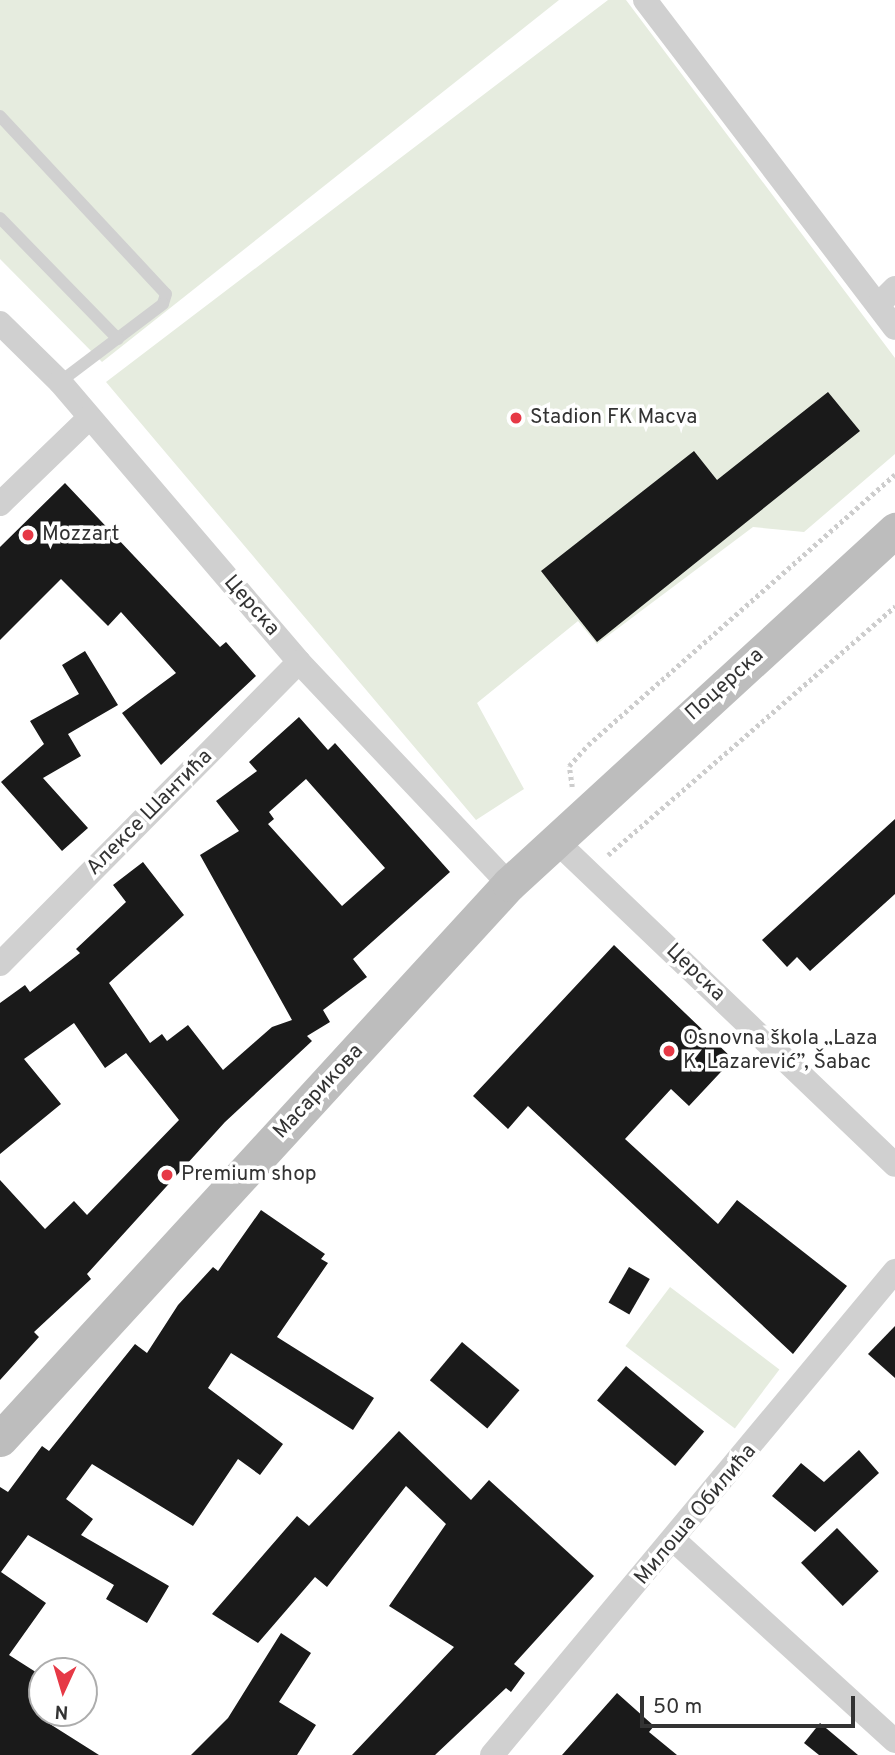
<!DOCTYPE html>
<meta charset="utf-8">
<style>
body{margin:0}
#map{position:relative;width:895px;height:1755px;overflow:hidden;background:#fff;font-family:Overpass,sans-serif}
div>[style]{position:absolute}
.green>*{inset:0;background:#e6ecdf;transform-origin:0 0}
.building>*{inset:0;background:#1a1a1a;transform-origin:0 0}
.path>*{height:4.5px;margin-top:-2.25px;transform-origin:0;background:repeating-linear-gradient(90deg,#cdcdcd 0 3.5px,transparent 0 7px)}
.service>*{height:12px;margin:-6px;padding:0 6px;transform-origin:6px;border-radius:6px;background:#d0d0d0}
.minor>*{height:24px;margin:-12px;padding:0 12px;transform-origin:12px;border-radius:12px;background:#d0d0d0}
.secondary>*{height:35px;margin:-17.5px;padding:0 17.5px;transform-origin:17.5px;border-radius:17.5px;background:#bdbdbd}
.dots>*{width:19px;height:19px;translate:-50% -50%;box-sizing:border-box;border:4px solid #fff;border-radius:50%}
span{translate:-50% -50%;white-space:nowrap;text-align:center;line-height:1.15;-webkit-text-stroke:7px #fff;paint-order:stroke}
.poi-label{font-size:21px;color:#333}
.left{translate:0 -50%;text-align:left}
.street-label{font-size:21px;color:#333}
.north{position:absolute;left:28px;top:1657px;width:70px;height:70px;box-sizing:border-box;background:#fff;border:2px solid #adadad;border-radius:50%;rotate:184deg;font-size:19px;font-weight:700;line-height:28px;text-align:center;color:#333}
.north::after{content:'';display:block;margin:auto;width:24px;height:32px;background:#e63946;clip-path:polygon(50% 0,100% 100%,50% 72%,0 100%)}
.scale{position:absolute;left:640px;top:1696px;width:215px;height:32px;box-sizing:border-box;border:4px solid #333;border-top:0;padding-left:9px;font-size:21px;line-height:24px;white-space:nowrap;color:#333;-webkit-text-stroke:5px #fff;paint-order:stroke}
</style>
<div id="map">
<div class="green">
<div style="clip-path:polygon(0 0,559px 0,102px 362px,0 259px)"></div>
<div style="clip-path:polygon(608px 0,626px 0,895px 358px,895px 454px,804px 532px,753px 527px,597px 644px,578px 621px,477px 703px,524px 789px,476px 820px,106px 382px)"></div>
<div style="left:670px;top:1287px;width:137px;height:74px;rotate:37deg"></div>
</div>
<div class="building">
<div style="clip-path:polygon(828px 392px,860px 431px,597px 642px,541px 571px,694px 451px,717px 480px)"></div>
<div style="clip-path:polygon(65px 483px,220px 647px,226px 642px,256px 676px,161px 765px,122px 713px,176px 673px,121px 612px,108px 626px,61px 579px,0 640px,0 547px)"></div>
<div style="clip-path:polygon(85px 651px,118px 705px,68px 734px,81px 756px,43px 778px,88px 828px,62px 851px,1px 782px,44px 744px,30px 721px,79px 694px,62px 665px)"></div>
<div style="clip-path:polygon(evenodd,299px 717px,328px 750px,335px 743px,450px 872px,353px 959px,367px 977px,323px 1010px,330px 1022px,307px 1036px,312px 1041px,225px 1122px,87px 1274px,91px 1279px,34px 1332px,39px 1337px,0 1380px,0 1180px,45px 1229px,74px 1201px,87px 1215px,179px 1120px,126px 1053px,105px 1068px,74px 1023px,24px 1059px,61px 1104px,0 1154px,0 1003px,25px 985px,30px 992px,80px 953px,76px 949px,126px 902px,113px 885px,143px 862px,184px 915px,109px 983px,150px 1043px,162px 1034px,167px 1041px,188px 1025px,223px 1070px,272px 1027px,292px 1020px,200px 855px,239px 831px,216px 801px,257px 771px,249px 762px,299px 717px,306px 779px,385px 868px,342px 906px,268px 824px,274px 819px,269px 812px,306px 779px)"></div>
<div style="clip-path:polygon(895px 819px,895px 894px,810px 971px,797px 957px,787px 967px,762px 940px)"></div>
<div style="clip-path:polygon(614px 945px,733px 1059px,689px 1106px,671px 1089px,625px 1139px,718px 1224px,737px 1200px,847px 1286px,793px 1354px,528px 1106px,508px 1129px,473px 1096px)"></div>
<div style="clip-path:polygon(261px 1210px,325px 1254px,321px 1259px,328px 1263px,277px 1337px,374px 1398px,353px 1430px,231px 1353px,208px 1388px,283px 1444px,260px 1475px,238px 1459px,193px 1526px,92px 1464px,66px 1499px,93px 1519px,81px 1535px,169px 1586px,147px 1623px,106px 1599px,114px 1585px,28px 1535px,1px 1572px,46px 1603px,9px 1655px,42px 1676px,42px 1719px,99px 1755px,0 1755px,0 1487px,8px 1492px,42px 1446px,49px 1451px,135px 1344px,147px 1353px,178px 1305px,213px 1267px,218px 1271px)"></div>
<div style="left:629px;top:1267px;width:24px;height:41px;rotate:30deg"></div>
<div style="clip-path:polygon(895px 1326px,895px 1378px,868px 1354px)"></div>
<div style="left:462px;top:1342px;width:75px;height:50px;rotate:40deg"></div>
<div style="left:626px;top:1366px;width:102px;height:45px;rotate:40deg"></div>
<div style="clip-path:polygon(399px 1431px,471px 1500px,489px 1480px,594px 1576px,514px 1664px,525px 1673px,511px 1692px,506px 1688px,435px 1755px,352px 1755px,454px 1647px,389px 1606px,446px 1524px,406px 1486px,327px 1587px,315px 1577px,258px 1643px,212px 1614px,297px 1516px,309px 1526px)"></div>
<div style="clip-path:polygon(859px 1450px,879px 1473px,815px 1532px,772px 1496px,801px 1463px,824px 1482px)"></div>
<div style="left:837px;top:1528px;width:60px;height:50px;rotate:46deg"></div>
<div style="clip-path:polygon(281px 1633px,311px 1653px,279px 1702px,316px 1725px,297px 1755px,191px 1755px,228px 1718px)"></div>
<div style="clip-path:polygon(617px 1693px,654px 1726px,649px 1732px,677px 1755px,562px 1755px)"></div>
<div style="clip-path:polygon(820px 1723px,858px 1755px,819px 1755px,804px 1743px)"></div>
</div>
<div class="path">
<div style="left:572px;top:787px;width:21px;rotate:-98deg"></div>
<div style="left:569px;top:766px;width:28px;rotate:-48deg"></div>
<div style="left:588px;top:745px;width:409px;rotate:-41.4deg"></div>
<div style="left:608px;top:855px;width:380px;rotate:-40.9deg"></div>
</div>
<div class="service">
<div style="left:0;top:116px;width:243px;rotate:47deg"></div>
<div style="left:166px;top:294px;width:10px;rotate:107deg"></div>
<div style="left:163px;top:304px;width:129px;rotate:142.9deg"></div>
<div style="left:0;top:218px;width:169px;rotate:45.7deg"></div>
</div>
<div class="minor">
<div style="left:645px;top:0;width:412px;rotate:52.7deg"></div>
<div style="left:878px;top:305px;width:24px;rotate:-45deg"></div>
<div style="left:0;top:323px;width:84px;rotate:44.5deg"></div>
<div style="left:60px;top:382px;width:368px;rotate:49.5deg"></div>
<div style="left:299px;top:662px;width:306px;rotate:46.6deg"></div>
<div style="left:0;top:504px;width:124px;rotate:-44deg"></div>
<div style="left:555px;top:840px;width:470px;rotate:43.7deg"></div>
<div style="left:0;top:964px;width:425px;rotate:-45.3deg"></div>
<div style="left:675px;top:1541px;width:297px;rotate:42.3deg"></div>
<div style="left:492px;top:1755px;width:630px;rotate:-50.22deg"></div>
</div>
<div class="secondary">
<div style="left:0;top:1439px;width:753px;rotate:-47.48deg"></div>
<div style="left:509px;top:884px;width:524px;rotate:-42.52deg"></div>
</div>
<div class="dots">
<div style="left:516px;top:418px;background:#e63946"></div>
<div style="left:28px;top:535px;background:#e63946"></div>
<div style="left:669px;top:1051px;background:#e63946"></div>
<div style="left:167px;top:1175px;background:#e63946"></div>
</div>
<div class="poi-label">
<span class="left" style="left:530px;top:418px">Stadion FK Macva</span>
<span class="left" style="left:42px;top:535px">Mozzart</span>
<span class="left" style="left:683px;top:1051px">Osnovna škola „Laza<br>K. Lazarević”, Šabac</span>
<span class="left" style="left:181px;top:1175px">Premium shop</span>
</div>
<div class="street-label">
<span style="left:251px;top:606px;rotate:49deg">Церска</span>
<span style="left:725px;top:685px;rotate:-42deg">Поцерска</span>
<span style="left:150px;top:813px;rotate:-45deg">Алексе Шантића</span>
<span style="left:695px;top:973px;rotate:44deg">Церска</span>
<span style="left:319px;top:1092px;rotate:-47deg">Масарикова</span>
<span style="left:696px;top:1515px;rotate:-50deg">Милоша Обилића</span>
</div>
<div class="north">N</div>
<div class="scale">50 m</div>
</div>
